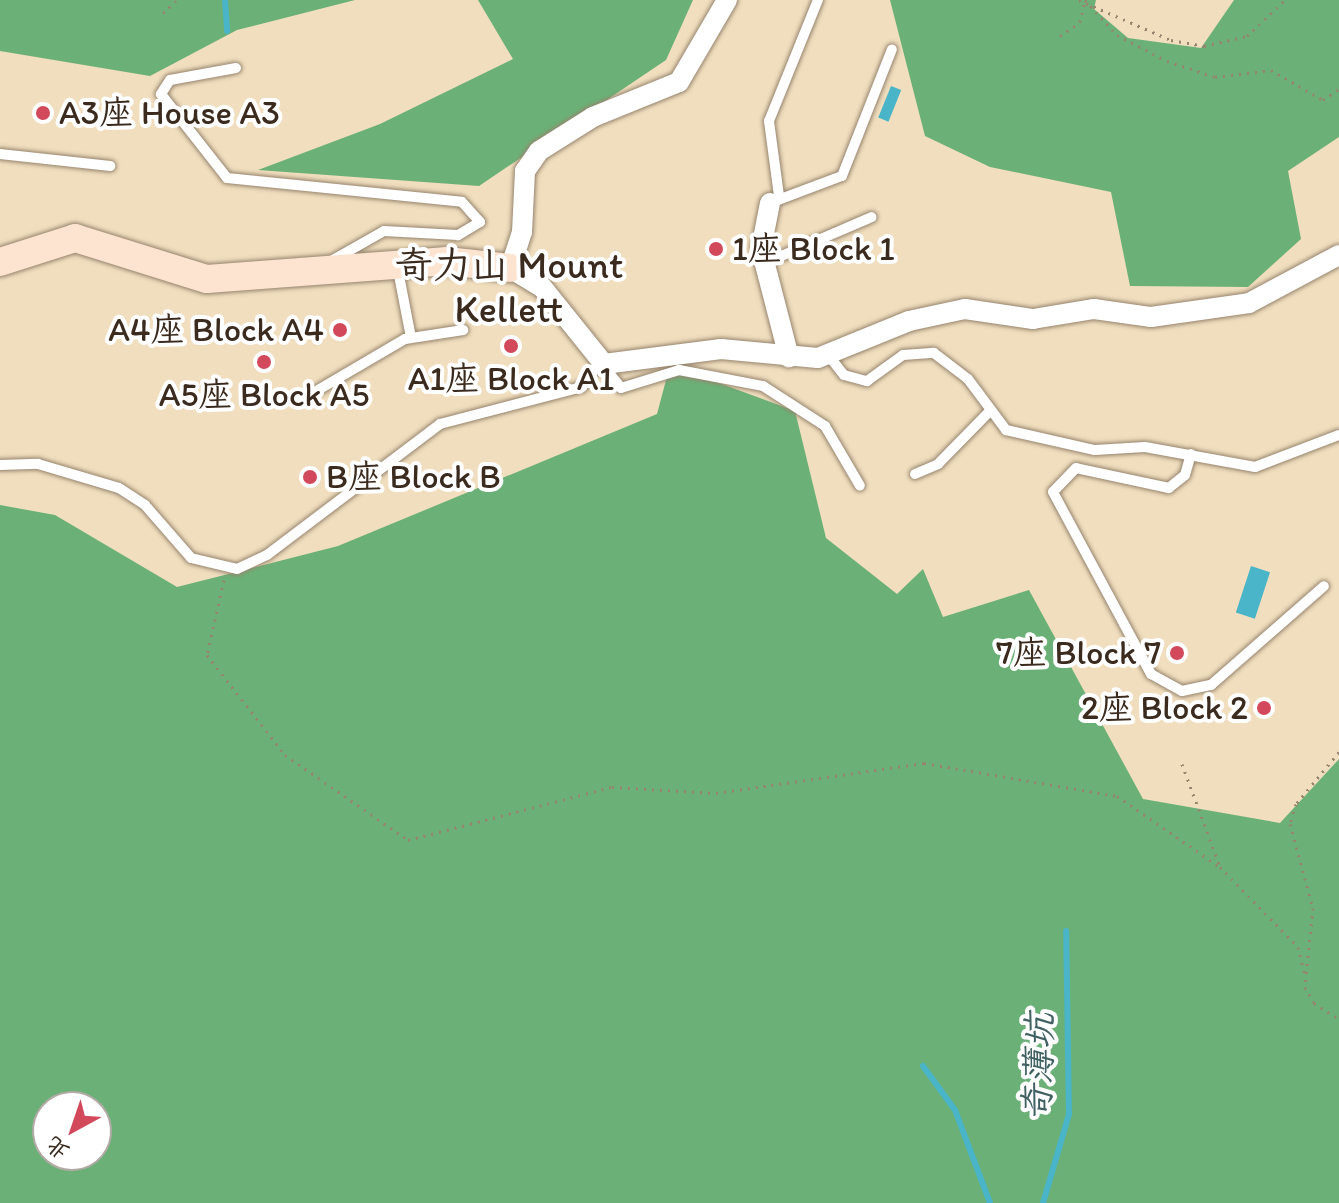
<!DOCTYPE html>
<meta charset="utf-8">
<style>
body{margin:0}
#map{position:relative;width:1339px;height:1203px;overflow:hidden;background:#f0debe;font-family:Itim,"LXGW WenKai TC",sans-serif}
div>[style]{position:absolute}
.forest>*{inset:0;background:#6bb177}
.water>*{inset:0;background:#4ab4c8;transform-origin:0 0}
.stream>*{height:6px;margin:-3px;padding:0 3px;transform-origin:3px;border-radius:3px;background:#4ab4c8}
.path>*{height:3px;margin-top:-1.5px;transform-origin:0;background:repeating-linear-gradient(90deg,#96846e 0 2px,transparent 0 8px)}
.roads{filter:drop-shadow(0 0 2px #96846e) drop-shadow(0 0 2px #96846e)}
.lane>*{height:10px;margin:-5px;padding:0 5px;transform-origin:5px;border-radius:5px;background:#fff}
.street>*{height:20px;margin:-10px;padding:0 10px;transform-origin:10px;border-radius:10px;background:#fff}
.secondary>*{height:28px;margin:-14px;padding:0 14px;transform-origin:14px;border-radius:14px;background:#fde4d1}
.dots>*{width:22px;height:22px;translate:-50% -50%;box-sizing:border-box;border:4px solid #fff;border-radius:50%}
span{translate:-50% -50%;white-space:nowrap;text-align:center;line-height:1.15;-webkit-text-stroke:8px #fff;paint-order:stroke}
.poi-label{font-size:34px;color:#3b2a1e}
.left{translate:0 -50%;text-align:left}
.right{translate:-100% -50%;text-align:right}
.water-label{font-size:36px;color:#416162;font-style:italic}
.quarter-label{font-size:38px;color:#3b2a1e}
.north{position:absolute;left:32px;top:1091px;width:80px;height:80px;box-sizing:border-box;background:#fff;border:2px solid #b1aaa5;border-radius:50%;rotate:220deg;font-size:22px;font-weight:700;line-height:32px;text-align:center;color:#3b2a1e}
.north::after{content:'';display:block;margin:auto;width:28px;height:36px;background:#d1495b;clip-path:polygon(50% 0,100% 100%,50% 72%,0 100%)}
</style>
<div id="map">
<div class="forest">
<div style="clip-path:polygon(0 0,355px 0,237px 30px,150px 76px,0 51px)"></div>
<div style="clip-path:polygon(478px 0,693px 0,666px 60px,479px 186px,258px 170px,380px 124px,513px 59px)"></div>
<div style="clip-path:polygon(890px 0,1096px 0,1094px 9px,1128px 38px,1201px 48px,1234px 0,1339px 0,1339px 137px,1288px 171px,1301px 239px,1248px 287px,1130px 286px,1111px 192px,990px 167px,925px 136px)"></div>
<div style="clip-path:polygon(evenodd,670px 365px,795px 411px,826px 538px,897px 594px,923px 569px,943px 617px,1029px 590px,1143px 799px,1280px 823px,1339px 759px,1339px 1203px,0 1203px,0 505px,55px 515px,177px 587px,338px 546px,657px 414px,670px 365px,48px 1107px,96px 1107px,96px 1155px,48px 1155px,48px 1107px)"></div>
</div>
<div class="water">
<div style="left:891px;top:86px;width:11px;height:34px;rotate:22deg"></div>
<div style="left:1251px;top:566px;width:20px;height:49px;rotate:18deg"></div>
</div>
<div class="stream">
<div style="left:225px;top:0;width:31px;rotate:86deg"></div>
<div style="left:923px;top:1066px;width:54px;rotate:54deg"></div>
<div style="left:955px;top:1110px;width:99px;rotate:69.4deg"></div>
<div style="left:1043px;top:1203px;width:93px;rotate:-73.7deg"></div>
<div style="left:1069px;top:1114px;width:183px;rotate:-90.9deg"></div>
</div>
<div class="path">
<div style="left:1079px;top:0;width:100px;rotate:23.5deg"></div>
<div style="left:1171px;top:40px;width:34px;rotate:10deg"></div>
<div style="left:1204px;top:46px;width:44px;rotate:-13.1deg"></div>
<div style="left:1247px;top:36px;width:52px;rotate:-43.5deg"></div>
<div style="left:1085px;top:0;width:47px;rotate:47.6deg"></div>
<div style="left:1117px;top:35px;width:56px;rotate:27.5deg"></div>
<div style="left:1167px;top:61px;width:51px;rotate:18.4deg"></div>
<div style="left:1215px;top:77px;width:56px;rotate:-7.1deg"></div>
<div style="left:1271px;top:70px;width:60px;rotate:30deg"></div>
<div style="left:1323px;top:100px;width:19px;rotate:-35deg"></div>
<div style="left:163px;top:13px;width:19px;rotate:-43deg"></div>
<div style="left:1060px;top:36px;width:24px;rotate:-35deg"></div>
<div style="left:1080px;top:22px;width:18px;rotate:-77deg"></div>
<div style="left:224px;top:580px;width:77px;rotate:102.8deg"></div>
<div style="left:207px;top:655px;width:127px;rotate:52deg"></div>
<div style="left:285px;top:755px;width:150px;rotate:34.6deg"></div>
<div style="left:408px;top:840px;width:211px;rotate:-14.6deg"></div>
<div style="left:612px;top:787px;width:104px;rotate:3.3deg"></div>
<div style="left:716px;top:793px;width:210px;rotate:-8.2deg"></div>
<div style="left:924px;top:763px;width:196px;rotate:9.7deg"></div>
<div style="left:1117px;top:796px;width:125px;rotate:34.6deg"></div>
<div style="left:1339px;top:752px;width:67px;rotate:129.6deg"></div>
<div style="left:1296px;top:804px;width:21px;rotate:107deg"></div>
<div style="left:1290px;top:824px;width:87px;rotate:74.7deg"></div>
<div style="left:1313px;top:908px;width:79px;rotate:95.8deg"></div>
<div style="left:1305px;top:987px;width:18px;rotate:61deg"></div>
<div style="left:1314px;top:1003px;width:30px;rotate:33deg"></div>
<div style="left:1182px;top:764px;width:110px;rotate:69.7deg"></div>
<div style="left:1220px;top:867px;width:112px;rotate:45.7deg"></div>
<div style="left:1298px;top:947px;width:30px;rotate:76deg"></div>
</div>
<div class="roads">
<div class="lane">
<div style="left:236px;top:68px;width:67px;rotate:169.7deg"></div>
<div style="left:170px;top:80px;width:17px;rotate:123deg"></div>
<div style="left:161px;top:94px;width:107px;rotate:51.8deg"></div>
<div style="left:227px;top:178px;width:236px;rotate:5.8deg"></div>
<div style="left:462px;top:202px;width:27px;rotate:48deg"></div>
<div style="left:480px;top:222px;width:26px;rotate:149deg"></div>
<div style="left:458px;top:235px;width:74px;rotate:-176.9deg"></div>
<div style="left:384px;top:231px;width:59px;rotate:150.4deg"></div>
<div style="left:0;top:154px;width:111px;rotate:6.2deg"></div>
<div style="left:779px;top:196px;width:76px;rotate:-97.6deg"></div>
<div style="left:769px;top:121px;width:131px;rotate:-68deg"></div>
<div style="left:770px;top:203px;width:77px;rotate:-20.6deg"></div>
<div style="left:842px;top:176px;width:136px;rotate:-68.5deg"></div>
<div style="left:765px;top:263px;width:116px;rotate:-23.3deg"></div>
<div style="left:397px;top:265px;width:74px;rotate:79.1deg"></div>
<div style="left:829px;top:356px;width:24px;rotate:52deg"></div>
<div style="left:844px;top:375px;width:24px;rotate:15deg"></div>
<div style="left:867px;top:381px;width:44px;rotate:-35.8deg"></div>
<div style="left:903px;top:355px;width:31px;rotate:-4deg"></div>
<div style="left:934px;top:353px;width:43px;rotate:37.4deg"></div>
<div style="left:968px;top:379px;width:64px;rotate:53.3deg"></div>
<div style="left:1006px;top:430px;width:91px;rotate:12.7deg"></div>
<div style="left:1095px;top:450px;width:50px;rotate:-3.4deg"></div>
<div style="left:1145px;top:447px;width:112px;rotate:10.3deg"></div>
<div style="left:1255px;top:467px;width:90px;rotate:-20.9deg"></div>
<div style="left:601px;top:363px;width:32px;rotate:51deg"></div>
<div style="left:621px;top:388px;width:61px;rotate:-17.2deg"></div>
<div style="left:679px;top:370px;width:86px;rotate:10.8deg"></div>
<div style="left:763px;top:386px;width:74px;rotate:32.8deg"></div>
<div style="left:825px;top:426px;width:69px;rotate:59.7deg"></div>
<div style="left:318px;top:390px;width:101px;rotate:-30.4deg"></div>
<div style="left:405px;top:339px;width:59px;rotate:-8.8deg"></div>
<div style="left:1191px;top:454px;width:22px;rotate:106deg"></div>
<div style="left:1185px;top:475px;width:21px;rotate:141deg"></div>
<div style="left:1169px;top:488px;width:95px;rotate:-167.9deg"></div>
<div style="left:1076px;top:468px;width:33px;rotate:134deg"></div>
<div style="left:1053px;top:492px;width:207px;rotate:61.7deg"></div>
<div style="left:1151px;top:674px;width:35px;rotate:29deg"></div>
<div style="left:1182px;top:691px;width:30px;rotate:-12deg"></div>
<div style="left:1211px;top:685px;width:150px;rotate:-41.2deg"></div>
<div style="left:0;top:465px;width:38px;rotate:-2deg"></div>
<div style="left:38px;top:464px;width:84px;rotate:16.5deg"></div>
<div style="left:119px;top:488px;width:31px;rotate:33deg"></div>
<div style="left:145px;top:505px;width:70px;rotate:49deg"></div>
<div style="left:191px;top:558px;width:47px;rotate:13.4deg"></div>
<div style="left:237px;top:569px;width:33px;rotate:-25deg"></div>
<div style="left:267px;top:555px;width:217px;rotate:-37.1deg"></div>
<div style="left:440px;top:424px;width:147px;rotate:-14.6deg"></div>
<div style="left:582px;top:387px;width:32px;rotate:-55deg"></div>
<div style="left:915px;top:474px;width:25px;rotate:-23deg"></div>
<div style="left:938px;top:464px;width:71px;rotate:-45.6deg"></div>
</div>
<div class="street">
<div style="left:727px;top:0;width:95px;rotate:120.3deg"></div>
<div style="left:679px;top:82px;width:93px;rotate:157.9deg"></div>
<div style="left:593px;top:117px;width:64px;rotate:147.8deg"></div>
<div style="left:539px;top:151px;width:24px;rotate:125deg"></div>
<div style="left:525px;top:171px;width:61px;rotate:92.8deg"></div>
<div style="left:522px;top:232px;width:38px;rotate:108deg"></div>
<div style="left:510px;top:268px;width:37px;rotate:31deg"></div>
<div style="left:542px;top:287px;width:99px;rotate:51.2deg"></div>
<div style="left:604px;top:364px;width:118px;rotate:-7.3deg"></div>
<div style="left:721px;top:349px;width:97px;rotate:5.3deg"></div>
<div style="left:818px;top:358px;width:98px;rotate:-22.1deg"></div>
<div style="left:909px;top:321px;width:57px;rotate:-12.1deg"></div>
<div style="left:965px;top:309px;width:69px;rotate:8.4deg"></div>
<div style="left:1033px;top:319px;width:62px;rotate:-9.3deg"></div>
<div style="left:1094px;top:309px;width:58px;rotate:8deg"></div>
<div style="left:1151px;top:317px;width:99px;rotate:-8.1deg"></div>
<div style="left:1249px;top:303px;width:102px;rotate:-28.1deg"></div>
<div style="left:770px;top:203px;width:47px;rotate:101.1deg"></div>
<div style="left:761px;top:249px;width:112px;rotate:75.5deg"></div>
</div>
<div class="secondary">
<div style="left:0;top:262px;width:79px;rotate:-17.7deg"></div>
<div style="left:75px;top:238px;width:138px;rotate:17.3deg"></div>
<div style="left:207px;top:279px;width:241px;rotate:-4.3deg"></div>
<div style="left:447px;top:261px;width:63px;rotate:6.3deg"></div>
</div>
</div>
<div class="dots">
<div style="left:43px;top:113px;background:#d1495b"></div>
<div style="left:716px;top:249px;background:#d1495b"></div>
<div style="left:340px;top:330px;background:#d1495b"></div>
<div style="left:511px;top:346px;background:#d1495b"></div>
<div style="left:264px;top:362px;background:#d1495b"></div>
<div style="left:310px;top:477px;background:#d1495b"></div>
<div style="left:1177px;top:653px;background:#d1495b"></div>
<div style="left:1264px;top:708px;background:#d1495b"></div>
</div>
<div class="poi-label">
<span class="left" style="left:59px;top:113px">A3座 House A3</span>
<span class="left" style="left:732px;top:249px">1座 Block 1</span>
<span class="right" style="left:324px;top:330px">A4座 Block A4</span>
<span style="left:511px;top:379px">A1座 Block A1</span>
<span style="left:264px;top:395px">A5座 Block A5</span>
<span class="left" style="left:326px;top:477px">B座 Block B</span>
<span class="right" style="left:1161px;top:653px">7座 Block 7</span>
<span class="right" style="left:1248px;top:708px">2座 Block 2</span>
</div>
<div class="water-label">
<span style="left:1038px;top:1067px;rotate:-88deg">奇薄坑</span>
</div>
<div class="quarter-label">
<span style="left:509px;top:288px">奇力山 Mount<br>Kellett</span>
</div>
<div class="north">北</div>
</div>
